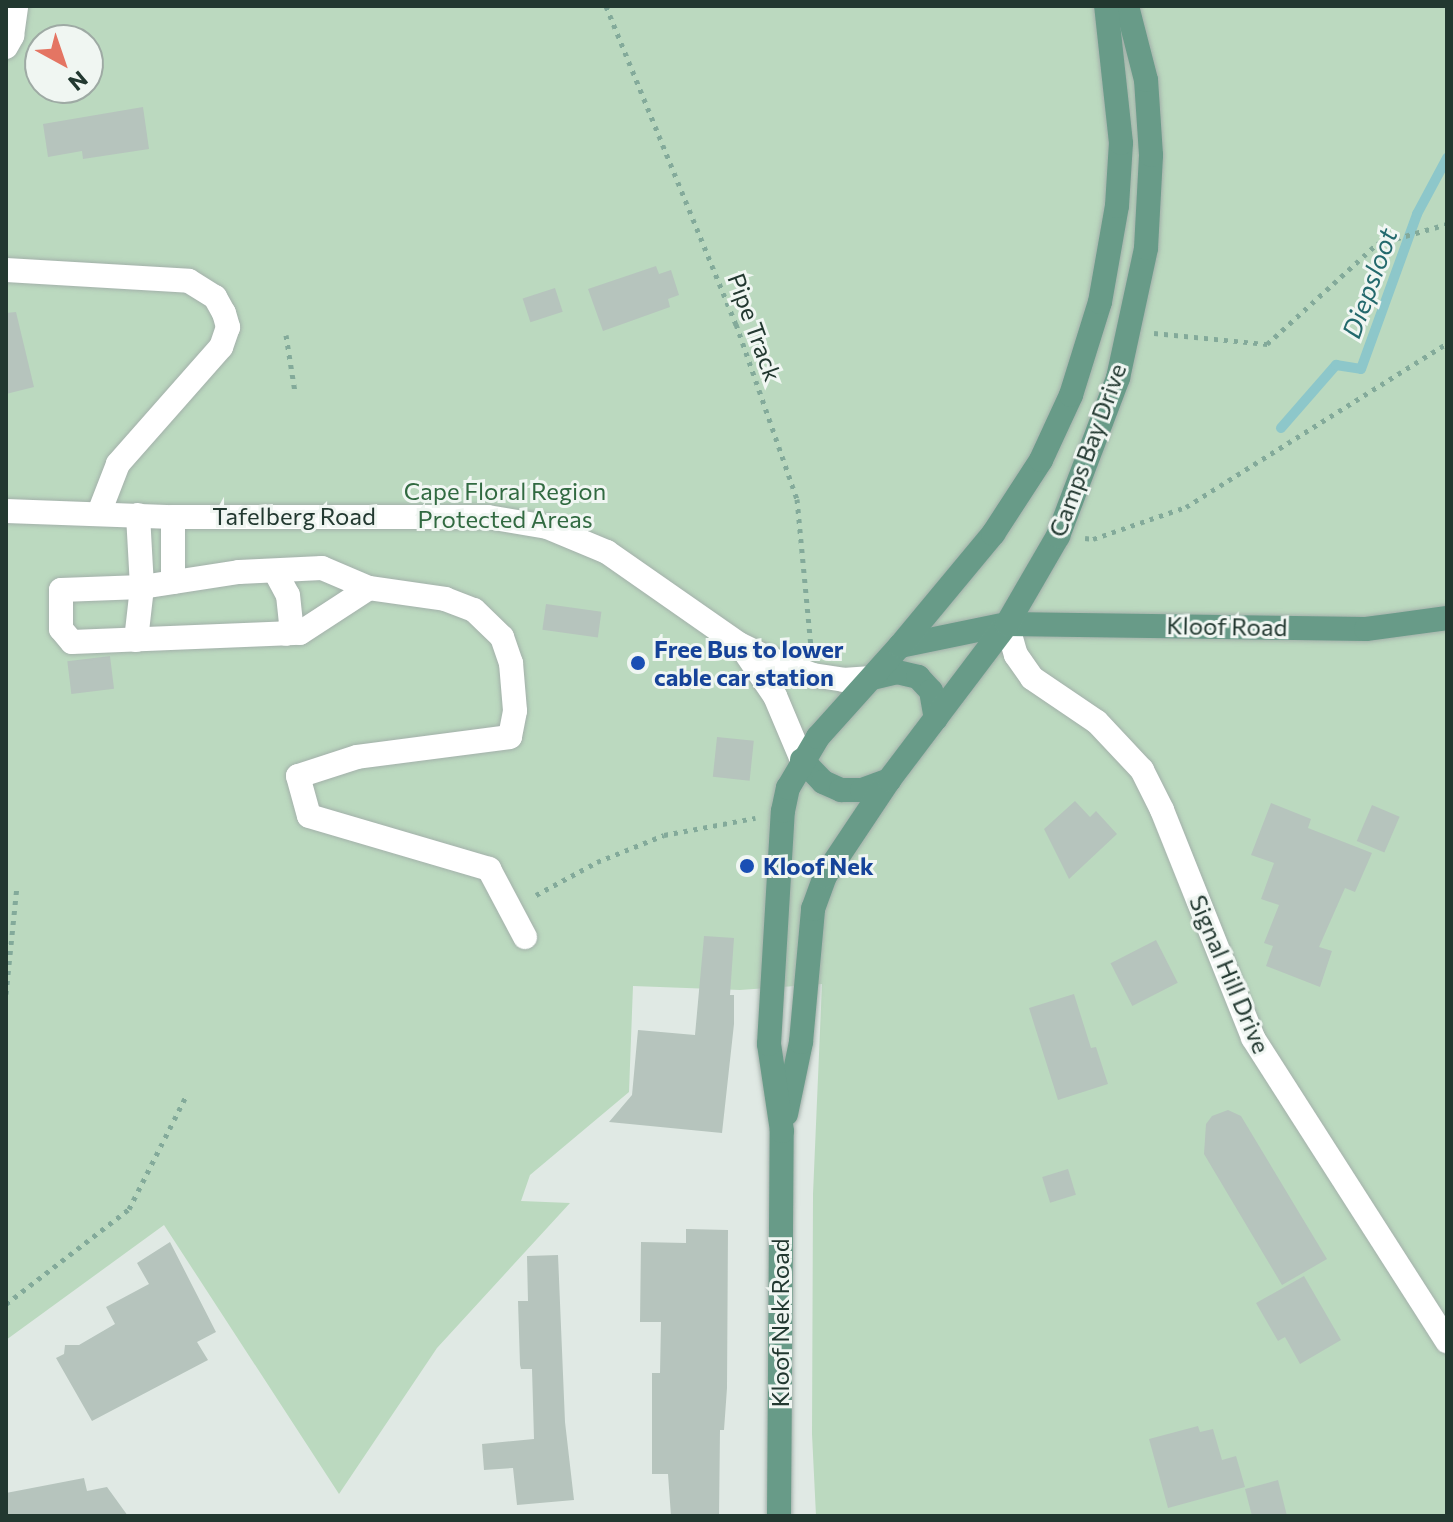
<!DOCTYPE html>
<style>
body{margin:0}
#map{position:relative;width:1453px;height:1522px;overflow:hidden;background:#e0e9e4;font-family:Commissioner,sans-serif}
div>[style]{position:absolute}
.green>*{inset:0;background:#bbd9bf}
.stream>*{height:10px;margin:-5px;padding:0 5px;transform-origin:5px;border-radius:5px;background:#8dc7ca}
.building>*{inset:0;background:#b6c4bd;transform-origin:0 0}
.path>*{height:5px;margin-top:-2.5px;transform-origin:0;background:repeating-linear-gradient(90deg,#83aa9a 0 4px,transparent 0 10px)}
.roads{filter:drop-shadow(0 0 2px #a3b0aa) drop-shadow(0 0 2px #a3b0aa)}
.minor>*{height:24px;margin:-12px;padding:0 12px;transform-origin:12px;border-radius:12px;background:#fff}
.major>*{height:24px;margin:-12px;padding:0 12px;transform-origin:12px;border-radius:12px;background:#689b88}
.dots>*{width:22px;height:22px;translate:-50% -50%;box-sizing:border-box;border:4px solid #f0f6f2;border-radius:50%}
span{translate:-50% -50%;white-space:nowrap;text-align:center;line-height:1.15;-webkit-text-stroke:6px #f0f6f2;paint-order:stroke}
.street-label{font-size:24px;color:#223830}
.park-label{font-size:24px;color:#316a41}
.transit-label{font-size:24px;color:#164399;font-weight:700}
.left{translate:0 -50%;text-align:left}
.water-label{font-size:26px;color:#23696d;font-style:italic}
.frame{position:absolute;inset:0;border:8px solid #223830;pointer-events:none}
.north{position:absolute;left:24px;top:24px;width:80px;height:80px;box-sizing:border-box;background:#f0f6f2;border:2px solid #9eaaa4;border-radius:50%;rotate:140deg;font-size:22px;font-weight:700;line-height:32px;text-align:center;color:#223830}
.north::after{content:'';display:block;margin:auto;width:28px;height:36px;background:#e47563;clip-path:polygon(50% 0,100% 100%,50% 72%,0 100%)}
</style>
<div id="map">
<div class="green">
<div style="clip-path:polygon(evenodd,6px 6px,1447px 6px,1447px 1516px,816px 1516px,812px 1434px,813px 1194px,822px 984px,740px 990px,633px 986px,629px 1092px,530px 1175px,521px 1201px,570px 1203px,437px 1348px,339px 1494px,164px 1225px,6px 1340px,6px 6px,40px 40px,88px 40px,88px 88px,40px 88px,40px 40px)"></div>
</div>
<div class="stream">
<div style="left:1281px;top:428px;width:84px;rotate:-48.9deg"></div>
<div style="left:1336px;top:365px;width:25px;rotate:9deg"></div>
<div style="left:1361px;top:369px;width:165px;rotate:-70.1deg"></div>
<div style="left:1417px;top:214px;width:64px;rotate:-61.8deg"></div>
</div>
<div class="building">
<div style="clip-path:polygon(143px 107px,149px 149px,83px 159px,82px 151px,48px 157px,43px 124px)"></div>
<div style="clip-path:polygon(656px 266px,659px 274px,671px 270px,679px 295px,668px 299px,670px 307px,603px 331px,588px 289px)"></div>
<div style="left:555px;top:288px;width:25px;height:34px;rotate:72deg"></div>
<div style="clip-path:polygon(16px 312px,34px 387px,6px 394px,6px 313px)"></div>
<div style="left:546px;top:604px;width:56px;height:26px;rotate:8deg"></div>
<div style="left:110px;top:656px;width:33px;height:43px;rotate:83deg"></div>
<div style="left:717px;top:737px;width:37px;height:40px;rotate:6deg"></div>
<div style="clip-path:polygon(1075px 801px,1090px 817px,1096px 811px,1117px 834px,1069px 879px,1044px 829px)"></div>
<div style="clip-path:polygon(1271px 803px,1311px 819px,1308px 828px,1372px 853px,1355px 892px,1345px 888px,1319px 947px,1332px 951px,1320px 987px,1266px 966px,1273px 946px,1264px 943px,1279px 905px,1261px 899px,1274px 863px,1251px 855px)"></div>
<div style="left:1372px;top:805px;width:30px;height:39px;rotate:23deg"></div>
<div style="clip-path:polygon(704px 936px,734px 938px,730px 995px,734px 995px,734px 1024px,722px 1133px,609px 1122px,632px 1095px,638px 1030px,695px 1035px)"></div>
<div style="left:1156px;top:940px;width:48px;height:51px;rotate:63deg"></div>
<div style="clip-path:polygon(1074px 994px,1091px 1048px,1096px 1047px,1108px 1084px,1058px 1100px,1029px 1008px)"></div>
<div style="clip-path:polygon(1228px 1110px,1241px 1116px,1327px 1259px,1282px 1285px,1204px 1154px,1206px 1124px,1212px 1116px)"></div>
<div style="left:1068px;top:1169px;width:27px;height:27px;rotate:73deg"></div>
<div style="clip-path:polygon(686px 1229px,728px 1230px,727px 1388px,724px 1430px,720px 1430px,719px 1516px,671px 1516px,668px 1474px,652px 1474px,652px 1373px,660px 1373px,661px 1322px,640px 1322px,641px 1242px,686px 1243px)"></div>
<div style="clip-path:polygon(170px 1242px,216px 1332px,197px 1342px,208px 1360px,92px 1421px,56px 1358px,64px 1354px,65px 1345px,79px 1345px,115px 1324px,106px 1307px,149px 1284px,137px 1263px)"></div>
<div style="clip-path:polygon(558px 1255px,565px 1422px,574px 1500px,517px 1505px,513px 1468px,484px 1470px,482px 1444px,534px 1439px,532px 1369px,521px 1369px,520px 1365px,518px 1301px,528px 1301px,527px 1256px)"></div>
<div style="clip-path:polygon(1304px 1276px,1341px 1340px,1300px 1364px,1285px 1337px,1278px 1341px,1256px 1303px)"></div>
<div style="clip-path:polygon(1198px 1426px,1200px 1432px,1213px 1429px,1222px 1460px,1236px 1456px,1245px 1487px,1168px 1508px,1149px 1439px)"></div>
<div style="clip-path:polygon(84px 1478px,87px 1491px,107px 1487px,128px 1516px,6px 1516px,6px 1493px)"></div>
<div style="clip-path:polygon(1278px 1480px,1287px 1516px,1252px 1516px,1245px 1489px)"></div>
</div>
<div class="path">
<div style="left:606px;top:6px;width:344px;rotate:67.8deg"></div>
<div style="left:736px;top:324px;width:185px;rotate:70.8deg"></div>
<div style="left:797px;top:499px;width:148px;rotate:84.6deg"></div>
<div style="left:1154px;top:333px;width:114px;rotate:5.6deg"></div>
<div style="left:1267px;top:344px;width:149px;rotate:-42.3deg"></div>
<div style="left:1377px;top:244px;width:73px;rotate:-15.9deg"></div>
<div style="left:286px;top:335px;width:58px;rotate:81deg"></div>
<div style="left:1085px;top:538px;width:8px;rotate:7deg"></div>
<div style="left:1093px;top:539px;width:98px;rotate:-19deg"></div>
<div style="left:1186px;top:507px;width:308px;rotate:-32.1deg"></div>
<div style="left:536px;top:895px;width:69px;rotate:-28.4deg"></div>
<div style="left:597px;top:862px;width:72px;rotate:-21.9deg"></div>
<div style="left:664px;top:835px;width:93px;rotate:-10.6deg"></div>
<div style="left:6px;top:994px;width:109px;rotate:-84.2deg"></div>
<div style="left:6px;top:1304px;width:155px;rotate:-37.7deg"></div>
<div style="left:129px;top:1209px;width:129px;rotate:-63.2deg"></div>
</div>
<div class="roads">
<div class="minor">
<div style="left:6px;top:47px;width:13px;rotate:-61deg"></div>
<div style="left:12px;top:36px;width:30px;rotate:-82deg"></div>
<div style="left:6px;top:270px;width:183px;rotate:3.4deg"></div>
<div style="left:189px;top:281px;width:31px;rotate:32deg"></div>
<div style="left:215px;top:297px;width:18px;rotate:61deg"></div>
<div style="left:224px;top:313px;width:15px;rotate:74deg"></div>
<div style="left:228px;top:327px;width:21px;rotate:109deg"></div>
<div style="left:221px;top:347px;width:156px;rotate:131.4deg"></div>
<div style="left:118px;top:464px;width:53px;rotate:111.2deg"></div>
<div style="left:6px;top:511px;width:167px;rotate:2.1deg"></div>
<div style="left:173px;top:517px;width:315px"></div>
<div style="left:488px;top:517px;width:60px;rotate:9.6deg"></div>
<div style="left:547px;top:527px;width:65px;rotate:22.6deg"></div>
<div style="left:607px;top:552px;width:161px;rotate:34.9deg"></div>
<div style="left:739px;top:644px;width:32px;rotate:26deg"></div>
<div style="left:768px;top:658px;width:48px;rotate:20.7deg"></div>
<div style="left:813px;top:675px;width:30px;rotate:9deg"></div>
<div style="left:843px;top:680px;width:29px;rotate:-4deg"></div>
<div style="left:138px;top:515px;width:72px;rotate:86.8deg"></div>
<div style="left:142px;top:587px;width:81px;rotate:177.9deg"></div>
<div style="left:61px;top:590px;width:39px;rotate:90deg"></div>
<div style="left:61px;top:629px;width:17px;rotate:50deg"></div>
<div style="left:72px;top:642px;width:228px;rotate:-2.3deg"></div>
<div style="left:300px;top:633px;width:82px;rotate:-33.1deg"></div>
<div style="left:173px;top:517px;width:65px;rotate:90deg"></div>
<div style="left:275px;top:571px;width:27px;rotate:62deg"></div>
<div style="left:288px;top:595px;width:29px;rotate:84deg"></div>
<div style="left:291px;top:624px;width:11px;rotate:117deg"></div>
<div style="left:1007px;top:624px;width:32px;rotate:74deg"></div>
<div style="left:1016px;top:655px;width:28px;rotate:55deg"></div>
<div style="left:1032px;top:678px;width:78px;rotate:34.1deg"></div>
<div style="left:1097px;top:722px;width:66px;rotate:46.8deg"></div>
<div style="left:1142px;top:770px;width:45px;rotate:63.4deg"></div>
<div style="left:1162px;top:810px;width:245px;rotate:68.2deg"></div>
<div style="left:1253px;top:1038px;width:360px;rotate:57.4deg"></div>
<div style="left:136px;top:640px;width:53px;rotate:-83.5deg"></div>
<div style="left:142px;top:587px;width:98px;rotate:-8.8deg"></div>
<div style="left:239px;top:572px;width:83px;rotate:-2.8deg"></div>
<div style="left:322px;top:568px;width:51px;rotate:23.1deg"></div>
<div style="left:369px;top:588px;width:77px;rotate:8.2deg"></div>
<div style="left:445px;top:599px;width:31px;rotate:21deg"></div>
<div style="left:474px;top:610px;width:39px;rotate:44deg"></div>
<div style="left:502px;top:637px;width:28px;rotate:71deg"></div>
<div style="left:511px;top:663px;width:48px;rotate:85.2deg"></div>
<div style="left:515px;top:711px;width:26px;rotate:101deg"></div>
<div style="left:510px;top:737px;width:154px;rotate:172.6deg"></div>
<div style="left:357px;top:757px;width:62px;rotate:162.1deg"></div>
<div style="left:298px;top:776px;width:41px;rotate:74.6deg"></div>
<div style="left:309px;top:816px;width:188px;rotate:16.4deg"></div>
<div style="left:489px;top:869px;width:77px;rotate:62.1deg"></div>
<div style="left:743px;top:649px;width:57px;rotate:55.8deg"></div>
<div style="left:775px;top:696px;width:69px;rotate:67.1deg"></div>
</div>
<div class="major">
<div style="left:900px;top:646px;width:109px;rotate:-11.6deg"></div>
<div style="left:1007px;top:624px;width:359px;rotate:0.8deg"></div>
<div style="left:1366px;top:629px;width:82px;rotate:-7.7deg"></div>
<div style="left:872px;top:678px;width:26px;rotate:-13deg"></div>
<div style="left:897px;top:672px;width:22px;rotate:13deg"></div>
<div style="left:918px;top:677px;width:19px;rotate:47deg"></div>
<div style="left:931px;top:691px;width:28px;rotate:80deg"></div>
<div style="left:802px;top:760px;width:30px;rotate:46deg"></div>
<div style="left:823px;top:782px;width:20px;rotate:24deg"></div>
<div style="left:841px;top:790px;width:21px"></div>
<div style="left:862px;top:790px;width:29px;rotate:-20deg"></div>
<div style="left:786px;top:1114px;width:74px;rotate:-78.2deg"></div>
<div style="left:801px;top:1042px;width:134px;rotate:-84.8deg"></div>
<div style="left:813px;top:909px;width:35px;rotate:-70deg"></div>
<div style="left:825px;top:876px;width:115px;rotate:-56.3deg"></div>
<div style="left:889px;top:780px;width:196px;rotate:-52.9deg"></div>
<div style="left:1007px;top:624px;width:102px;rotate:-59.9deg"></div>
<div style="left:1058px;top:536px;width:169px;rotate:-69.2deg"></div>
<div style="left:1118px;top:378px;width:133px;rotate:-77.8deg"></div>
<div style="left:1146px;top:248px;width:93px;rotate:-86.9deg"></div>
<div style="left:1151px;top:155px;width:75px;rotate:-93.8deg"></div>
<div style="left:1146px;top:80px;width:76px;rotate:-104.4deg"></div>
<div style="left:779px;top:1516px;width:385px;rotate:-89.6deg"></div>
<div style="left:782px;top:1131px;width:88px;rotate:-98.5deg"></div>
<div style="left:769px;top:1044px;width:233px;rotate:-86.6deg"></div>
<div style="left:783px;top:811px;width:24px;rotate:-78deg"></div>
<div style="left:788px;top:788px;width:59px;rotate:-59.5deg"></div>
<div style="left:818px;top:737px;width:122px;rotate:-48deg"></div>
<div style="left:900px;top:646px;width:146px;rotate:-50.3deg"></div>
<div style="left:993px;top:534px;width:88px;rotate:-57deg"></div>
<div style="left:1041px;top:460px;width:72px;rotate:-65.2deg"></div>
<div style="left:1071px;top:395px;width:97px;rotate:-72.7deg"></div>
<div style="left:1100px;top:302px;width:97px;rotate:-80deg"></div>
<div style="left:1117px;top:206px;width:63px;rotate:-86.4deg"></div>
<div style="left:1121px;top:143px;width:138px;rotate:-96.2deg"></div>
</div>
</div>
<div class="dots">
<div style="left:638px;top:663px;background:#1a4fb4"></div>
<div style="left:747px;top:866px;background:#1a4fb4"></div>
</div>
<div class="street-label">
<span style="left:755px;top:327px;rotate:70deg">Pipe Track</span>
<span style="left:1087px;top:450px;rotate:-70deg">Camps Bay Drive</span>
<span style="left:294px;top:516px">Tafelberg Road</span>
<span style="left:1227px;top:626px;rotate:1deg">Kloof Road</span>
<span style="left:1230px;top:974px;rotate:67deg">Signal Hill Drive</span>
<span style="left:780px;top:1323px;rotate:-90deg">Kloof Nek Road</span>
</div>
<div class="park-label">
<span style="left:505px;top:505px">Cape Floral Region<br>Protected Areas</span>
</div>
<div class="transit-label">
<span class="left" style="left:654px;top:663px">Free Bus to lower<br>cable car station</span>
<span class="left" style="left:763px;top:866px">Kloof Nek</span>
</div>
<div class="water-label">
<span style="left:1369px;top:283px;rotate:-70deg">Diepsloot</span>
</div>
<div class="frame"></div>
<div class="north">N</div>
</div>
